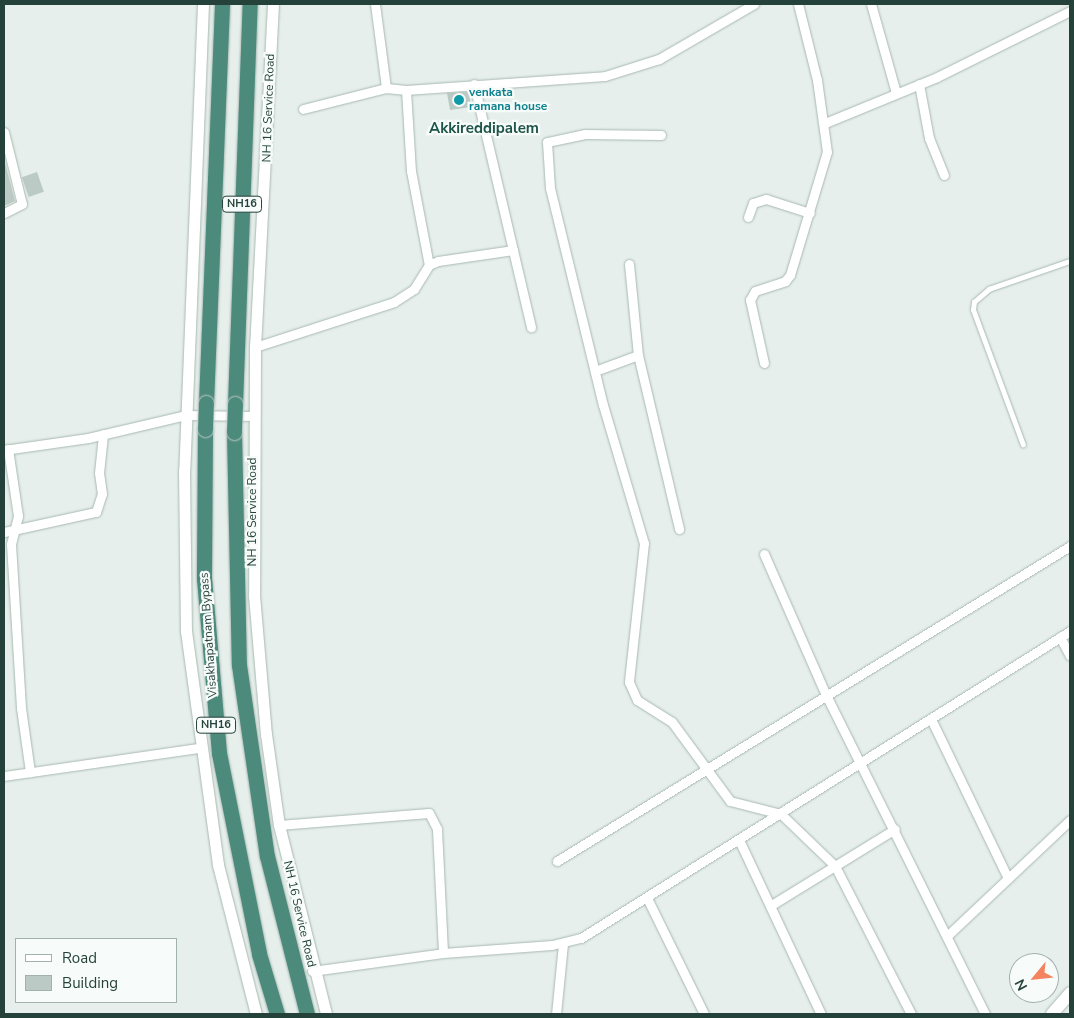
<!DOCTYPE html>
<style>
body{margin:0}
#map{position:relative;width:1074px;height:1018px;overflow:hidden;background:#e6efeb;font-family:"Nunito Sans",sans-serif}
div>[style]{position:absolute}
.building>*{inset:0;background:#bbcac4;transform-origin:0 0}
.roads{filter:drop-shadow(0 0 1px #a8b8b2) drop-shadow(0 0 1px #a8b8b2)}
.service>*{height:4.5px;margin:-2.25px;padding:0 2.25px;transform-origin:2.25px;border-radius:2.25px;background:#fff}
.minor>*{height:9px;margin:-4.5px;padding:0 4.5px;transform-origin:4.5px;border-radius:4.5px;background:#fff}
.tertiary>*{height:11px;margin:-5.5px;padding:0 5.5px;transform-origin:5.5px;border-radius:5.5px;background:#fff}
.secondary>*{height:12px;margin:-6px;padding:0 6px;transform-origin:6px;border-radius:6px;background:#fff}
.trunk>*{height:15px;margin:-7.5px;padding:0 7.5px;transform-origin:7.5px;border-radius:7.5px;background:#4c8a7c}
.bridges{filter:drop-shadow(0 0 1px #c2cac8) drop-shadow(0 0 1px #c2cac8)}
.trunk-bridge>*{height:15px;margin:-7.5px;padding:0 7.5px;transform-origin:7.5px;border-radius:7.5px;background:#4c8a7c}
.dots>*{width:14px;height:14px;translate:-50% -50%;box-sizing:border-box;border:2px solid #f7fbf9;border-radius:50%}
span{translate:-50% -50%;white-space:nowrap;text-align:center;line-height:1.15;-webkit-text-stroke:4.5px #f7fbf9;paint-order:stroke}
.shield-label span{padding:1px 4px;background:#f7fbf9;border:1px solid;border-radius:4px;-webkit-text-stroke-width:0}
.shield-label{font-size:11px;color:#24423a;font-weight:700}
.culture-label{font-size:12px;color:#0d838f;font-weight:700}
.left{translate:0 -50%;text-align:left}
.street-label{font-size:12px;color:#24423a}
.quarter-label{font-size:15px;color:#1f5548;font-weight:700}
.frame{position:absolute;inset:0;border:5px solid #24423a;pointer-events:none}
.legend{position:absolute;left:15px;top:938px;width:162px;height:65px;box-sizing:border-box;background:#f7fbf9;border:1px solid #a3b1ad;margin:0;padding:6px 9px;list-style:none;font-size:15px;color:#24423a}
.legend li{display:flex;align-items:center;gap:10px;height:25px}
.legend b{width:25px;border:1px solid #a3b1ad}
.north{position:absolute;left:1009px;top:953px;width:50px;height:50px;box-sizing:border-box;background:#f7fbf9;border:1px solid #a3b1ad;border-radius:50%;rotate:242deg;font-size:14px;font-weight:700;line-height:20px;text-align:center;color:#24423a}
.north::after{content:'';display:block;margin:auto;width:18px;height:22px;background:#f4845f;clip-path:polygon(50% 0,100% 100%,50% 72%,0 100%)}
</style>
<div id="map">
<div class="building">
<div style="clip-path:polygon(469px 92px,471px 107px,450px 110px,447px 93px)"></div>
<div style="clip-path:polygon(4px 159px,15px 201px,4px 206px)"></div>
<div style="left:37px;top:172px;width:21px;height:16px;rotate:71deg"></div>
</div>
<div class="roads">
<div class="service">
<div style="left:1023px;top:445px;width:144px;rotate:-110.3deg"></div>
<div style="left:973px;top:310px;width:8px;rotate:-83deg"></div>
<div style="left:974px;top:302px;width:20px;rotate:-41deg"></div>
<div style="left:989px;top:289px;width:86px;rotate:-19.1deg"></div>
</div>
<div class="minor">
<div style="left:375px;top:4px;width:85px;rotate:82.5deg"></div>
<div style="left:871px;top:4px;width:92px;rotate:74.3deg"></div>
<div style="left:474px;top:84px;width:250px;rotate:76.8deg"></div>
<div style="left:919px;top:84px;width:55px;rotate:79.5deg"></div>
<div style="left:929px;top:138px;width:40px;rotate:68deg"></div>
<div style="left:406px;top:90px;width:81px;rotate:86.5deg"></div>
<div style="left:411px;top:171px;width:96px;rotate:79.2deg"></div>
<div style="left:303px;top:109px;width:86px;rotate:-14.2deg"></div>
<div style="left:386px;top:88px;width:20px;rotate:6deg"></div>
<div style="left:406px;top:90px;width:199px;rotate:-4deg"></div>
<div style="left:605px;top:76px;width:57px;rotate:-17.5deg"></div>
<div style="left:659px;top:59px;width:110px;rotate:-30.1deg"></div>
<div style="left:825px;top:123px;width:121px;rotate:-22.3deg"></div>
<div style="left:937px;top:77px;width:148px;rotate:-26.4deg"></div>
<div style="left:4px;top:132px;width:74px;rotate:76deg"></div>
<div style="left:22px;top:204px;width:20px;rotate:153deg"></div>
<div style="left:661px;top:135px;width:76px;rotate:-179.2deg"></div>
<div style="left:585px;top:134px;width:39px;rotate:168deg"></div>
<div style="left:547px;top:142px;width:46px;rotate:86.3deg"></div>
<div style="left:550px;top:188px;width:223px;rotate:76.3deg"></div>
<div style="left:603px;top:405px;width:144px;rotate:73.5deg"></div>
<div style="left:644px;top:543px;width:140px;rotate:96.2deg"></div>
<div style="left:629px;top:682px;width:20px;rotate:66deg"></div>
<div style="left:637px;top:700px;width:41px;rotate:32.2deg"></div>
<div style="left:672px;top:722px;width:98px;rotate:53.7deg"></div>
<div style="left:730px;top:801px;width:53px;rotate:14.3deg"></div>
<div style="left:781px;top:814px;width:75px;rotate:43.9deg"></div>
<div style="left:835px;top:866px;width:166px;rotate:62.8deg"></div>
<div style="left:748px;top:217px;width:15px;rotate:-70deg"></div>
<div style="left:753px;top:203px;width:14px;rotate:-17deg"></div>
<div style="left:766px;top:199px;width:46px;rotate:17.7deg"></div>
<div style="left:629px;top:264px;width:91px;rotate:84.4deg"></div>
<div style="left:638px;top:355px;width:179px;rotate:76.7deg"></div>
<div style="left:255px;top:347px;width:146px;rotate:-17.9deg"></div>
<div style="left:394px;top:302px;width:24px;rotate:-33deg"></div>
<div style="left:414px;top:289px;width:28px;rotate:-58deg"></div>
<div style="left:429px;top:265px;width:10px;rotate:-24deg"></div>
<div style="left:438px;top:261px;width:76px;rotate:-8.3deg"></div>
<div style="left:764px;top:363px;width:65px;rotate:-102.5deg"></div>
<div style="left:750px;top:300px;width:10px;rotate:-61deg"></div>
<div style="left:755px;top:291px;width:32px;rotate:-18deg"></div>
<div style="left:785px;top:281px;width:8px;rotate:-50deg"></div>
<div style="left:790px;top:275px;width:128px;rotate:-73.3deg"></div>
<div style="left:827px;top:152px;width:73px;rotate:-97.9deg"></div>
<div style="left:817px;top:80px;width:78px;rotate:-104deg"></div>
<div style="left:595px;top:371px;width:46px;rotate:-20.4deg"></div>
<div style="left:8px;top:449px;width:68px;rotate:81.5deg"></div>
<div style="left:18px;top:516px;width:29px;rotate:104deg"></div>
<div style="left:11px;top:544px;width:164px;rotate:86.5deg"></div>
<div style="left:21px;top:708px;width:65px;rotate:82deg"></div>
<div style="left:4px;top:450px;width:85px;rotate:-8.1deg"></div>
<div style="left:88px;top:438px;width:101px;rotate:-13.2deg"></div>
<div style="left:186px;top:415px;width:68px;rotate:0.8deg"></div>
<div style="left:4px;top:532px;width:94px;rotate:-12.3deg"></div>
<div style="left:96px;top:512px;width:19px;rotate:-72deg"></div>
<div style="left:102px;top:494px;width:21px;rotate:-98deg"></div>
<div style="left:99px;top:473px;width:39px;rotate:-84deg"></div>
<div style="left:764px;top:554px;width:152px;rotate:66.3deg"></div>
<div style="left:825px;top:693px;width:359px;rotate:63.5deg"></div>
<div style="left:1060px;top:637px;width:21px;rotate:62deg"></div>
<div style="left:931px;top:719px;width:177px;rotate:64.2deg"></div>
<div style="left:4px;top:776px;width:197px;rotate:-8.2deg"></div>
<div style="left:279px;top:825px;width:150px;rotate:-4.6deg"></div>
<div style="left:429px;top:813px;width:18px;rotate:63deg"></div>
<div style="left:437px;top:829px;width:124px;rotate:87.2deg"></div>
<div style="left:739px;top:840px;width:192px;rotate:64.8deg"></div>
<div style="left:557px;top:861px;width:602px;rotate:-31.55deg"></div>
<div style="left:647px;top:898px;width:129px;rotate:63.8deg"></div>
<div style="left:773px;top:904px;width:143px;rotate:-31.6deg"></div>
<div style="left:948px;top:935px;width:168px;rotate:-43.3deg"></div>
<div style="left:312px;top:971px;width:132px;rotate:-7.8deg"></div>
<div style="left:443px;top:953px;width:109px;rotate:-4.2deg"></div>
<div style="left:552px;top:945px;width:30px;rotate:-14deg"></div>
<div style="left:581px;top:938px;width:577px;rotate:-32.12deg"></div>
<div style="left:556px;top:1014px;width:70px;rotate:-84.3deg"></div>
</div>
<div class="tertiary">
<div style="left:203px;top:4px;width:466px;rotate:92.3deg"></div>
<div style="left:184px;top:470px;width:161px;rotate:89.3deg"></div>
<div style="left:186px;top:631px;width:236px;rotate:82.2deg"></div>
<div style="left:218px;top:865px;width:154px;rotate:75.7deg"></div>
<div style="left:273px;top:4px;width:343px;rotate:93deg"></div>
<div style="left:255px;top:347px;width:248px;rotate:90.2deg"></div>
<div style="left:254px;top:595px;width:140px;rotate:85.1deg"></div>
<div style="left:266px;top:734px;width:92px;rotate:81.9deg"></div>
<div style="left:279px;top:825px;width:195px;rotate:76deg"></div>
</div>
<div class="secondary">
<div style="left:1052px;top:1014px;width:28px;rotate:-49deg"></div>
</div>
<div class="trunk">
<div style="left:206px;top:403px;width:399px;rotate:-87.7deg"></div>
<div style="left:235px;top:404px;width:400px;rotate:-87.9deg"></div>
<div style="left:205px;top:429px;width:149px;rotate:90.4deg"></div>
<div style="left:204px;top:578px;width:176px;rotate:85.1deg"></div>
<div style="left:219px;top:753px;width:205px;rotate:78.7deg"></div>
<div style="left:259px;top:954px;width:63px;rotate:73.3deg"></div>
<div style="left:234px;top:432px;width:233px;rotate:88.8deg"></div>
<div style="left:239px;top:665px;width:193px;rotate:81.7deg"></div>
<div style="left:267px;top:856px;width:163px;rotate:75.8deg"></div>
</div>
</div>
<div class="bridges">
<div class="trunk-bridge">
<div style="left:205px;top:429px;width:26px;rotate:-88deg"></div>
<div style="left:234px;top:432px;width:28px;rotate:-88deg"></div>
</div>
</div>
<div class="dots">
<div style="left:459px;top:100px;background:#0f9aa8"></div>
</div>
<div class="shield-label">
<span style="left:242px;top:204px">NH16</span>
<span style="left:216px;top:725px">NH16</span>
</div>
<div class="culture-label">
<span class="left" style="left:469px;top:100px">venkata<br>ramana house</span>
</div>
<div class="street-label">
<span style="left:269px;top:108px;rotate:-88deg">NH 16 Service Road</span>
<span style="left:253px;top:512px;rotate:-90deg">NH 16 Service Road</span>
<span style="left:209px;top:635px;rotate:-94deg">Visakhapatnam Bypass</span>
<span style="left:299px;top:914px;rotate:77deg">NH 16 Service Road</span>
</div>
<div class="quarter-label">
<span style="left:484px;top:129px">Akkireddipalem</span>
</div>
<div class="frame"></div>
<ul class="legend">
<li><b style="height:6px;background:#fff"></b>Road</li>
<li><b style="height:14px;background:#bbcac4"></b>Building</li>
</ul>
<div class="north">N</div>
</div>
